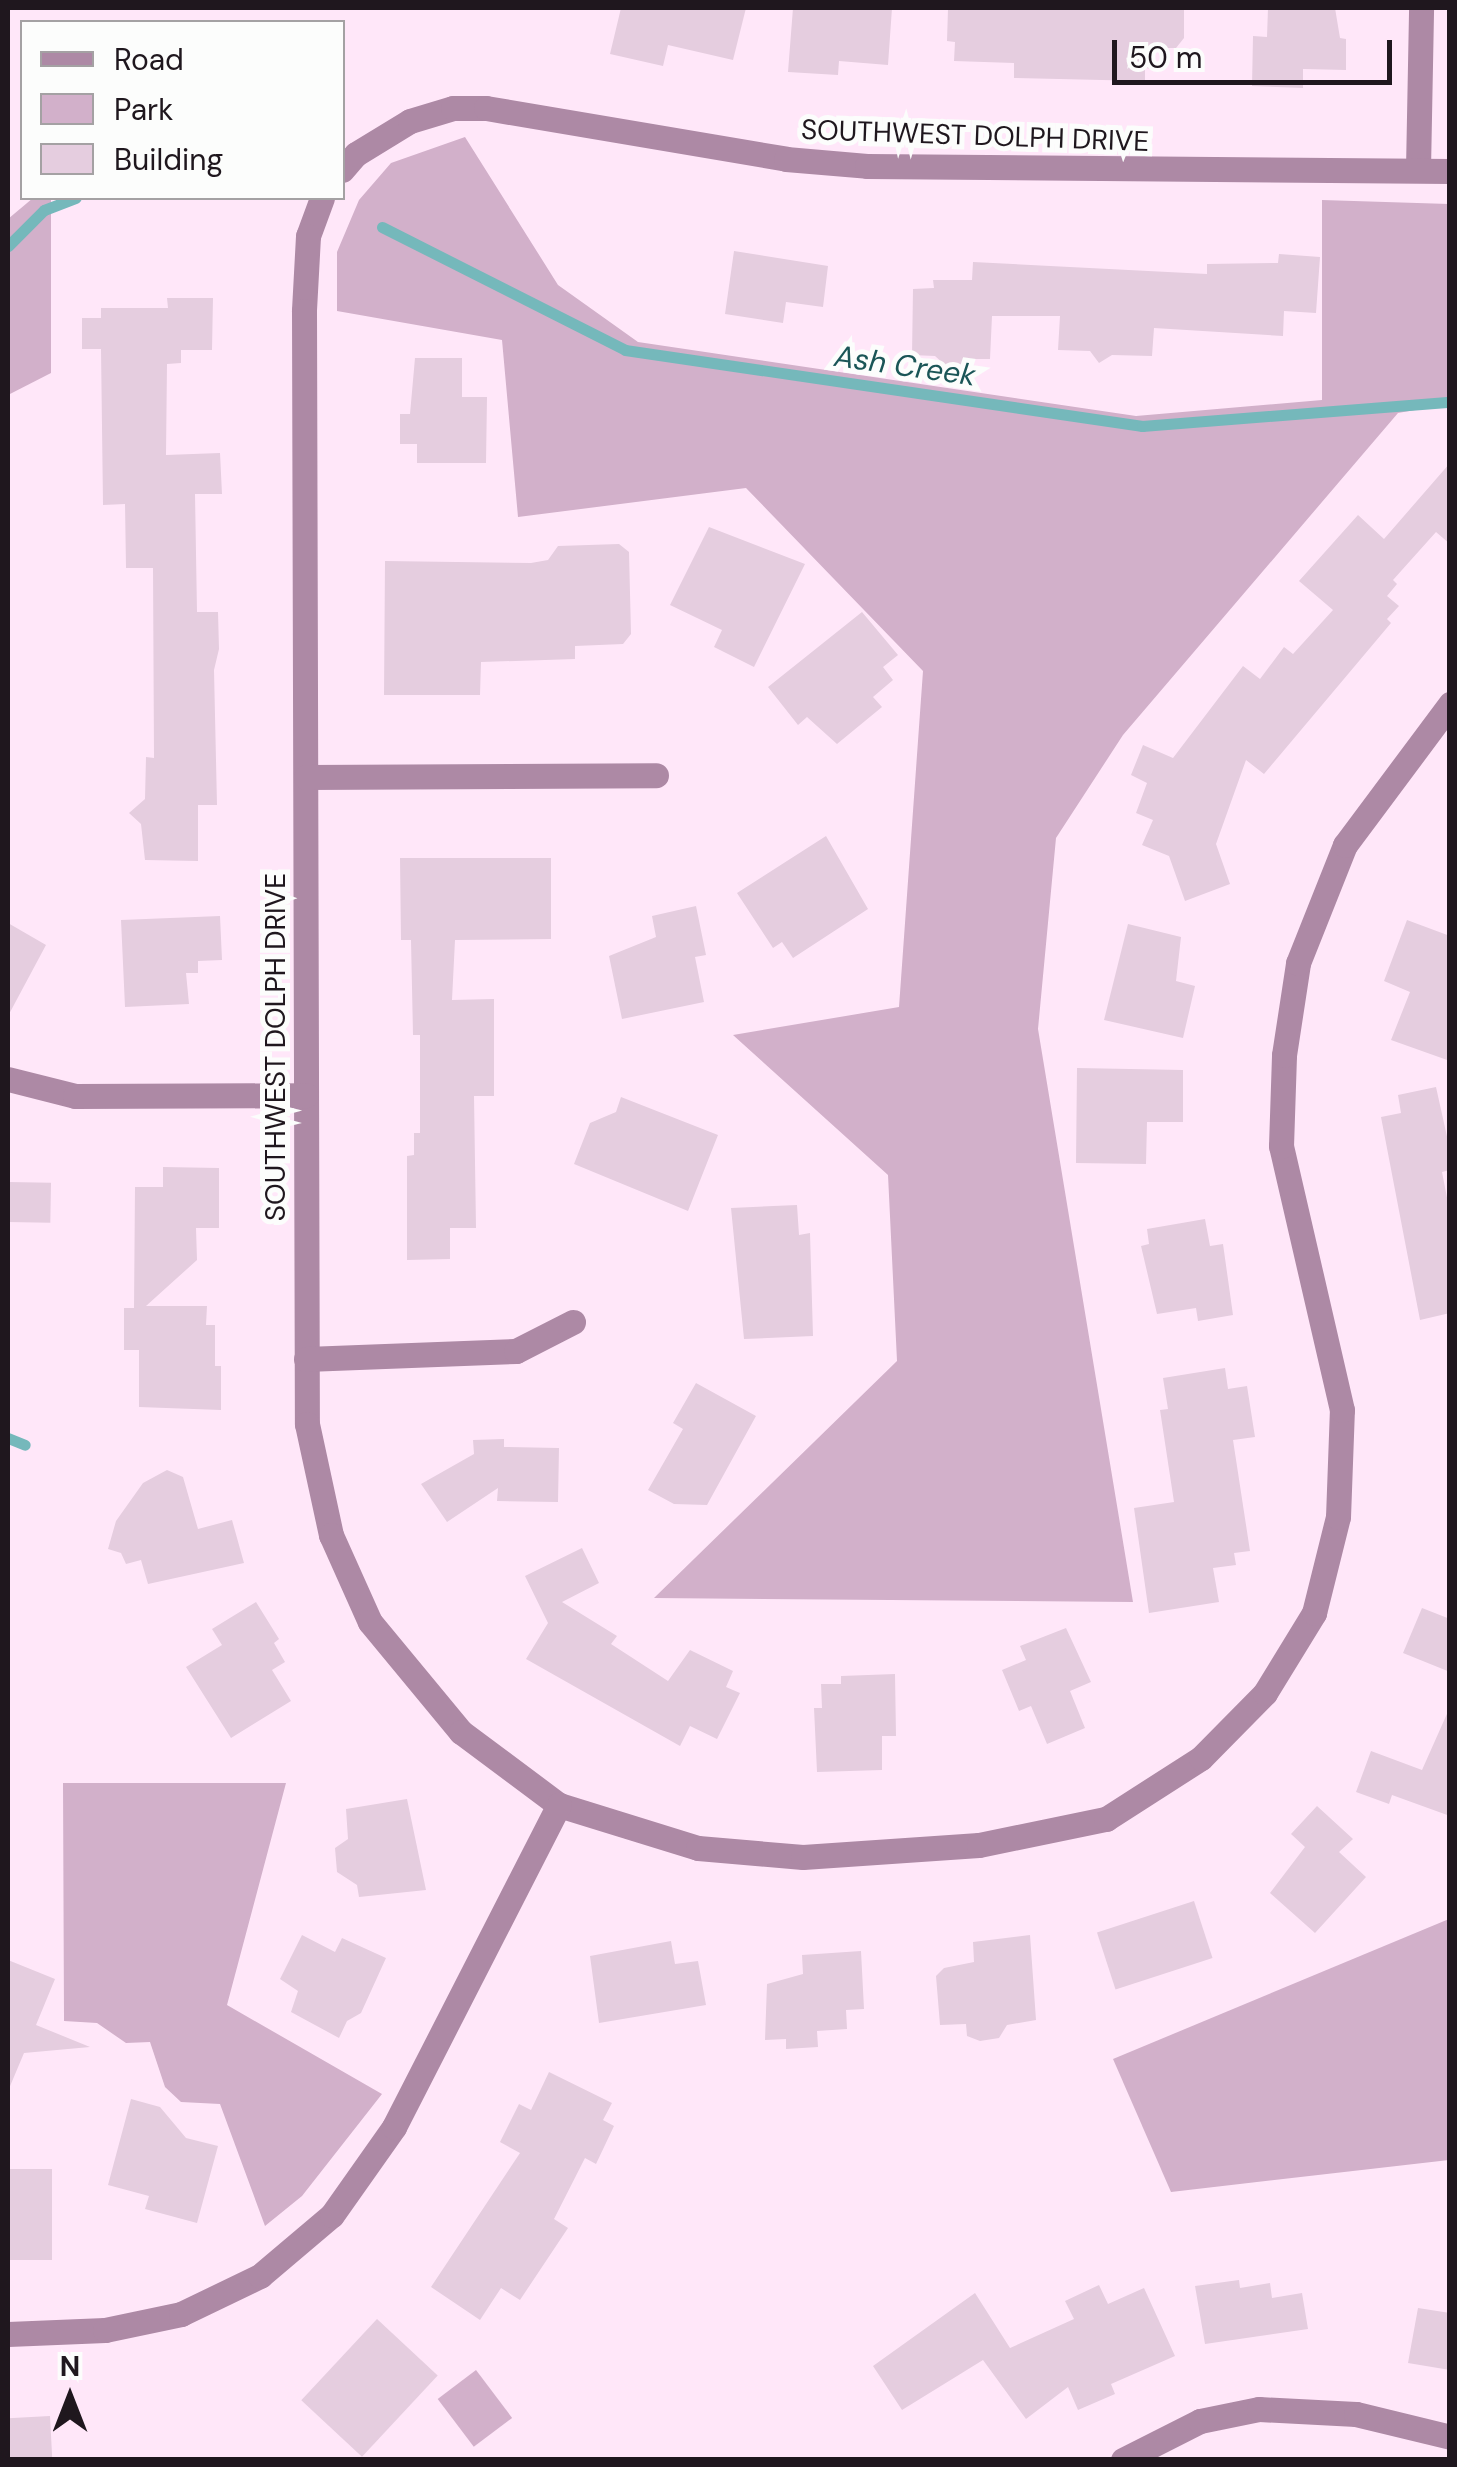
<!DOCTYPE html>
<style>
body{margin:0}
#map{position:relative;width:1457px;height:2467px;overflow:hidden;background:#ffe7f9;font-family:"DM Sans",sans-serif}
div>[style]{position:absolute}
.green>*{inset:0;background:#d2b0ca;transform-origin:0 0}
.stream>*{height:11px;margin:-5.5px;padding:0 5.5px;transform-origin:5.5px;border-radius:5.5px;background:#75b8bb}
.building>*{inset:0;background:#e5cddf;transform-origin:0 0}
.minor>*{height:25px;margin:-12.5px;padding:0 12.5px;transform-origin:12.5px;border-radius:12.5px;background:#ad89a5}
span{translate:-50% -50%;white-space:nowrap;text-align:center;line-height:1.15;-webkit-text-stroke:10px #fcfdfc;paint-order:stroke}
.street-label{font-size:28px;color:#1f171e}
.water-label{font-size:30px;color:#1a5557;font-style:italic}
.frame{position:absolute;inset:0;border:10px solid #1f171e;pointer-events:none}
.legend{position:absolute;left:20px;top:20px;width:325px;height:180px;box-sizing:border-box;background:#fcfdfc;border:2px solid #a4a1a3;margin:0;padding:12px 18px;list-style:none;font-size:30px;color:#1f171e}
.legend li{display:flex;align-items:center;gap:20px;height:50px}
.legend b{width:50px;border:2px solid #a4a1a3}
.north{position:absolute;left:20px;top:2347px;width:100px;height:100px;-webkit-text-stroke:8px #fcfdfc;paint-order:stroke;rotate:0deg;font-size:28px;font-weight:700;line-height:40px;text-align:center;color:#1f171e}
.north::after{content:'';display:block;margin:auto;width:35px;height:45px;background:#1f171e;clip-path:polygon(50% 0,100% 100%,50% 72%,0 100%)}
.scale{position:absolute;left:1112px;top:40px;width:280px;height:45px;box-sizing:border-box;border:5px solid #1f171e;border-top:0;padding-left:12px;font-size:30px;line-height:35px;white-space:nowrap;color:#1f171e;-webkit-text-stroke:8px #fcfdfc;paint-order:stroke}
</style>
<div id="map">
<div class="green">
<div style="clip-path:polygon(465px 137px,558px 285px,638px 342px,1136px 416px,1322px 400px,1322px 200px,1449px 204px,1449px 404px,1398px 413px,1123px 735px,1056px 838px,1038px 1029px,1133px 1602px,654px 1598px,897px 1361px,888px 1175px,733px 1035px,899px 1007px,923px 671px,746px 488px,518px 517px,502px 340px,337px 311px,337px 252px,359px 200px,391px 163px)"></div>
<div style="clip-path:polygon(33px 198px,51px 198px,51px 373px,8px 395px,8px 219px)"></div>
<div style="clip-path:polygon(63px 1783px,286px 1783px,227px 2005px,382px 2094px,302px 2196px,265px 2226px,220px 2104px,181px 2102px,165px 2087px,150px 2042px,126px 2043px,97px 2023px,64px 2021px)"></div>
<div style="clip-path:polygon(1449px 1919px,1449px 2160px,1171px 2192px,1113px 2059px)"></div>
<div style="left:476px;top:2370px;width:60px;height:48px;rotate:53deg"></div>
</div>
<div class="stream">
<div style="left:382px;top:227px;width:272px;rotate:26.8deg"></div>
<div style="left:625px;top:350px;width:523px;rotate:8.36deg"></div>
<div style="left:1142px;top:426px;width:309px;rotate:-4.5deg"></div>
<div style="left:8px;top:246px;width:51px;rotate:-45deg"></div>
<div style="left:44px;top:210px;width:34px;rotate:-21deg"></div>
<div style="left:8px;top:1438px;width:18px;rotate:22deg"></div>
</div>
<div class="building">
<div style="clip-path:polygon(621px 8px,746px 8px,733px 60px,668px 45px,663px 66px,610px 54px)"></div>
<div style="clip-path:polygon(793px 8px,892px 8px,888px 65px,839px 61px,838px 75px,788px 72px)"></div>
<div style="clip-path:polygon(1184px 8px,1184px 38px,1176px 48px,1154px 48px,1154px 69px,1145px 68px,1145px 81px,1014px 78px,1014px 63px,954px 61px,955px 42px,947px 41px,948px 9px)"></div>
<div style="clip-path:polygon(1268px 8px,1335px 8px,1340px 38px,1346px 39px,1346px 70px,1303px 69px,1303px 88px,1252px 86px,1253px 36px,1267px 37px)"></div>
<div style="clip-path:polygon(734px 251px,828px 266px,823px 307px,786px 302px,783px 323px,725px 314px)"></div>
<div style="clip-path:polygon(1279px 254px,1320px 257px,1316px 313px,1284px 311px,1283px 336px,1154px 328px,1152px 356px,1112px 355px,1099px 363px,1090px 351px,1058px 350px,1060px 316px,992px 316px,990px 359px,970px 359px,955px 374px,935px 356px,912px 355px,913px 289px,934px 288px,933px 280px,972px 280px,973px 262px,1207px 274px,1207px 264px,1278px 263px)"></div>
<div style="clip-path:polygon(167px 298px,213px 298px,212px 350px,181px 350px,181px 363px,167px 364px,166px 455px,220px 453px,222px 494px,195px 494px,197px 612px,218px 612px,219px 649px,214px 670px,217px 805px,198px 805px,198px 861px,145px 860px,141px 824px,129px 813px,145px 799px,146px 757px,154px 758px,153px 568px,126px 568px,125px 504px,103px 505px,101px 349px,82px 349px,82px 318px,101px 318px,101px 308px,168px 308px)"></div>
<div style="clip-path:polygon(415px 358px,462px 358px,462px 397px,487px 397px,486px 463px,417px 463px,417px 444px,400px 444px,400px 414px,410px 414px)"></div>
<div style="clip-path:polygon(1450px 463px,1450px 544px,1436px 532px,1393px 580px,1397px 584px,1387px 596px,1399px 606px,1387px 619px,1391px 623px,1264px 774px,1246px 760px,1216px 844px,1230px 884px,1185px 901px,1169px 856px,1142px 845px,1153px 820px,1136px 813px,1147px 783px,1131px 775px,1143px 745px,1173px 758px,1243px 666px,1260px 679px,1284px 647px,1293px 654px,1333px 610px,1299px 581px,1358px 515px,1384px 539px)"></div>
<div style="clip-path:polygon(709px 527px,805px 564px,754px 667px,714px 647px,722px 630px,670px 605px)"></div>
<div style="clip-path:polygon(619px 544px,629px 552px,631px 634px,623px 644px,575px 646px,575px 659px,481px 662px,480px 695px,384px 695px,385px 561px,531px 563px,548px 560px,558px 546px)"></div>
<div style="clip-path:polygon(862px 612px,898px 655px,883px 667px,893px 680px,873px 697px,882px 707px,837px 744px,807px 717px,798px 725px,768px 687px)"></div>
<div style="clip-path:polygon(826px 836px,868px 909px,793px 958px,782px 942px,773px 948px,737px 893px)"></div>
<div style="clip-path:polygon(400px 858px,551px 858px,551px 939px,455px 940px,452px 1000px,494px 999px,494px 1096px,474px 1096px,476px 1228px,450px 1228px,450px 1259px,407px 1260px,407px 1156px,414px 1155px,414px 1133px,420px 1133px,420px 1035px,413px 1035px,411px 940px,401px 940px)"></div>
<div style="clip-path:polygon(696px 906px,706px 955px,695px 957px,704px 1002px,622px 1019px,609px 956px,656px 937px,652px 916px)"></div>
<div style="clip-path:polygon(220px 916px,222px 960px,198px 961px,198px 973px,186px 973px,189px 1004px,125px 1007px,121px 920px)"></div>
<div style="clip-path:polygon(1407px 920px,1450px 936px,1450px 1061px,1391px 1040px,1410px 992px,1384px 981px)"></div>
<div style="clip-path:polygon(8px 923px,46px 945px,8px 1016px)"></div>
<div style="clip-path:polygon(1128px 924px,1181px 937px,1176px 981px,1195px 986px,1183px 1038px,1104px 1020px)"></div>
<div style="clip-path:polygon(1077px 1068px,1183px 1070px,1183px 1122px,1147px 1122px,1146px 1164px,1076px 1163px)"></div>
<div style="clip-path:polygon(1436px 1087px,1450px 1150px,1450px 1170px,1442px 1172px,1450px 1213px,1450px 1313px,1420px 1320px,1381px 1117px,1401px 1113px,1398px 1095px)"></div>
<div style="clip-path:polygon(621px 1097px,718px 1135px,688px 1211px,574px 1164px,590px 1123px,616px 1112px)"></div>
<div style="clip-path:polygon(163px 1167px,219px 1168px,219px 1228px,196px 1228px,197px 1260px,146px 1306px,207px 1306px,206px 1325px,215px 1325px,215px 1366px,221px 1366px,221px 1410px,139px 1407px,139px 1350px,124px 1350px,124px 1308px,134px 1308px,135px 1187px,163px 1187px)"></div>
<div style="left:8px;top:1182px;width:43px;height:40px;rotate:1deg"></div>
<div style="clip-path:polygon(797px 1205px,799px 1235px,810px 1233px,813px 1336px,744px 1339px,731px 1208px)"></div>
<div style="clip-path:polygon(1205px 1219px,1210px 1246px,1223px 1244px,1233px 1315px,1198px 1321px,1196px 1308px,1157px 1314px,1141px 1246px,1149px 1244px,1147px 1229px)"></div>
<div style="clip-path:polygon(1225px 1368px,1228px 1389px,1247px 1386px,1255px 1437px,1233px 1440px,1250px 1551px,1234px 1553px,1236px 1565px,1213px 1568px,1219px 1602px,1149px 1613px,1134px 1508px,1174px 1502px,1160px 1410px,1168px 1409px,1163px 1378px)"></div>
<div style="clip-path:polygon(696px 1383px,756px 1416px,707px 1505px,674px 1504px,648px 1490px,683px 1429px,673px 1423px)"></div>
<div style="clip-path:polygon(504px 1439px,504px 1447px,559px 1448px,558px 1502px,497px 1501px,498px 1488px,447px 1522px,421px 1484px,474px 1454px,473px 1440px)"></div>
<div style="clip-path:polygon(167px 1470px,183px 1477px,198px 1529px,232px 1520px,244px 1563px,148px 1584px,141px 1560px,126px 1564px,121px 1553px,108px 1549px,116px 1521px,143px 1483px)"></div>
<div style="clip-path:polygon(582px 1548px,599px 1583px,562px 1602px,617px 1636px,611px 1644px,668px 1681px,690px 1650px,733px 1671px,726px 1687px,740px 1693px,717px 1739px,690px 1726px,680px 1746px,526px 1659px,548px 1623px,525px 1576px)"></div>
<div style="clip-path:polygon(256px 1602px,279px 1639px,274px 1643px,285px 1662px,272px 1670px,291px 1701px,231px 1738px,186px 1667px,222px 1645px,212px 1629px)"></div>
<div style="clip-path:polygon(1422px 1608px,1450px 1619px,1450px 1672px,1403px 1653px)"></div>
<div style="clip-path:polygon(1066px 1628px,1091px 1682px,1070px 1691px,1085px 1728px,1047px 1744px,1031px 1706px,1019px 1711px,1002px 1670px,1026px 1660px,1020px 1646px)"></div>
<div style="clip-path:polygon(895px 1674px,896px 1736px,882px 1736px,882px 1770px,817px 1772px,814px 1708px,822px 1708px,821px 1684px,841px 1684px,841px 1676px)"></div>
<div style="clip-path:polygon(1450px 1707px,1450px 1816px,1392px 1795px,1389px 1804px,1356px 1792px,1371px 1751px,1422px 1770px)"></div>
<div style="clip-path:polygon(407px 1799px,426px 1890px,359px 1897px,357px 1885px,337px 1872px,335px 1848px,348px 1839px,346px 1809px)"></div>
<div style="clip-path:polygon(1317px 1806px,1353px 1839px,1339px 1852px,1366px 1877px,1315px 1933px,1270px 1893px,1305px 1847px,1291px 1834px)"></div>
<div style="left:1194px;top:1901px;width:60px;height:102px;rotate:72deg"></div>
<div style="clip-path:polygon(302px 1935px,335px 1952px,342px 1938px,386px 1958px,361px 2013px,347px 2021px,339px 2038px,291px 2012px,298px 1991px,280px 1979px)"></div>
<div style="clip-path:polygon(1030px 1935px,1036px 2020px,1007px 2025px,999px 2038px,980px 2041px,967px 2036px,966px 2024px,940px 2025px,936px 1976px,944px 1968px,974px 1962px,973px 1942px)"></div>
<div style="clip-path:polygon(671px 1941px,675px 1964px,698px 1961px,706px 2005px,599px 2023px,590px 1956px)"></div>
<div style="clip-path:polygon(861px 1951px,864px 2009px,846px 2010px,847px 2029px,817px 2031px,818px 2047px,786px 2049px,786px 2039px,765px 2040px,767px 1984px,803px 1974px,802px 1955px)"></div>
<div style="clip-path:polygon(8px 1960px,55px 1979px,36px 2025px,90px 2047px,24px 2053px,8px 2091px)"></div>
<div style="clip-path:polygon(549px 2072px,612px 2103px,603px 2120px,614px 2126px,596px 2164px,585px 2158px,554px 2219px,568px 2228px,520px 2300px,501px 2288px,480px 2320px,431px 2287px,520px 2153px,500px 2142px,519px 2104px,531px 2110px)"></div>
<div style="clip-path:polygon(131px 2099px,160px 2107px,186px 2138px,218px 2146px,197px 2223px,145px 2209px,149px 2196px,108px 2185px)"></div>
<div style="left:8px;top:2169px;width:44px;height:91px"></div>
<div style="clip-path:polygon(1239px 2280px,1240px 2288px,1270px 2283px,1272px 2298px,1302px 2293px,1308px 2329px,1205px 2344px,1195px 2286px)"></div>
<div style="clip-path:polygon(1099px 2285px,1108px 2304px,1144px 2288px,1175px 2356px,1111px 2384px,1115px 2394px,1078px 2410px,1068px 2387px,1026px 2419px,983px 2360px,902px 2410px,873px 2366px,975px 2293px,1010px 2348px,1074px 2319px,1065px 2301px)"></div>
<div style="clip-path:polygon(1418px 2308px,1450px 2313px,1450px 2370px,1408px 2363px)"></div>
<div style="left:377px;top:2319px;width:83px;height:111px;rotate:43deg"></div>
<div style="left:50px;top:2416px;width:44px;height:42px;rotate:87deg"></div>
</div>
<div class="minor">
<div style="left:1418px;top:169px;width:161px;rotate:-88.9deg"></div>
<div style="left:342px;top:170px;width:21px;rotate:-49deg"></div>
<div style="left:356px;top:154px;width:63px;rotate:-31.4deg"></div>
<div style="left:410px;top:121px;width:45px;rotate:-16.8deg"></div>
<div style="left:453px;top:108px;width:33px"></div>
<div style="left:486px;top:108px;width:304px;rotate:9.6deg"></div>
<div style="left:786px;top:159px;width:81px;rotate:4.9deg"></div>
<div style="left:867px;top:166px;width:583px;rotate:0.49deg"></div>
<div style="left:322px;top:198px;width:40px;rotate:110.2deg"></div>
<div style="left:308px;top:236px;width:75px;rotate:93.1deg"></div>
<div style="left:304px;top:311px;width:1113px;rotate:89.85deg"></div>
<div style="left:307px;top:1424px;width:114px;rotate:77.8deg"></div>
<div style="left:331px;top:1535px;width:95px;rotate:65.9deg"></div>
<div style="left:370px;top:1622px;width:143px;rotate:50.4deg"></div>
<div style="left:461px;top:1732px;width:122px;rotate:36.7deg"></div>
<div style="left:559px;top:1805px;width:145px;rotate:17.2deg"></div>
<div style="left:698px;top:1848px;width:105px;rotate:4.9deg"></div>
<div style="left:803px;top:1857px;width:176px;rotate:-3.9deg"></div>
<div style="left:979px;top:1845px;width:130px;rotate:-11.6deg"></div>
<div style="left:1106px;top:1819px;width:113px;rotate:-32.7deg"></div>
<div style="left:1201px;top:1758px;width:91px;rotate:-45.4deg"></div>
<div style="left:1265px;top:1693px;width:94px;rotate:-58.5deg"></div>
<div style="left:1314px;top:1613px;width:99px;rotate:-76deg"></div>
<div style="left:1338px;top:1517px;width:107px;rotate:-87.9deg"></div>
<div style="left:1342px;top:1410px;width:271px;rotate:-103deg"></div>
<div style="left:1281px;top:1146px;width:91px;rotate:-88.1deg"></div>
<div style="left:1284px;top:1055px;width:93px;rotate:-81.3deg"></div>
<div style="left:1298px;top:963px;width:127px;rotate:-68.3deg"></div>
<div style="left:1345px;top:845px;width:176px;rotate:-53.3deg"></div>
<div style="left:306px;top:777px;width:350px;rotate:-0.3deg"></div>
<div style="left:8px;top:1079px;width:69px;rotate:14.2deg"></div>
<div style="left:75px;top:1096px;width:231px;rotate:-0.2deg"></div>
<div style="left:306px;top:1359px;width:210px;rotate:-2.2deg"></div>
<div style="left:516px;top:1351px;width:64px;rotate:-27deg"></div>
<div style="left:8px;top:2334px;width:97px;rotate:-2.4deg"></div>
<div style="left:105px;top:2330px;width:78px;rotate:-11.9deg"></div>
<div style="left:181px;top:2314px;width:88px;rotate:-25.7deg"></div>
<div style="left:260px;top:2276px;width:94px;rotate:-40.3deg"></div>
<div style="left:332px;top:2215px;width:108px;rotate:-54.8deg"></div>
<div style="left:394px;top:2127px;width:362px;rotate:-62.9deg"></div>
<div style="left:1123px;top:2460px;width:86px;rotate:-26.9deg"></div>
<div style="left:1200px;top:2421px;width:60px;rotate:-11.5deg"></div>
<div style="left:1259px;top:2409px;width:97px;rotate:3deg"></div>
<div style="left:1356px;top:2414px;width:97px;rotate:13.7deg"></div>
</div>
<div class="street-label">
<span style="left:975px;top:136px;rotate:2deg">SOUTHWEST DOLPH DRIVE</span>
<span style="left:276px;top:1047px;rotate:-90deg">SOUTHWEST DOLPH DRIVE</span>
</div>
<div class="water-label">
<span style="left:905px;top:366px;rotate:8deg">Ash Creek</span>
</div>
<div class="frame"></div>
<ul class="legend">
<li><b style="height:12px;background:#ad89a5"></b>Road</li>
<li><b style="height:28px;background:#d2b0ca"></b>Park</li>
<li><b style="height:28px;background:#e5cddf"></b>Building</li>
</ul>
<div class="north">N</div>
<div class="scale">50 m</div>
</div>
